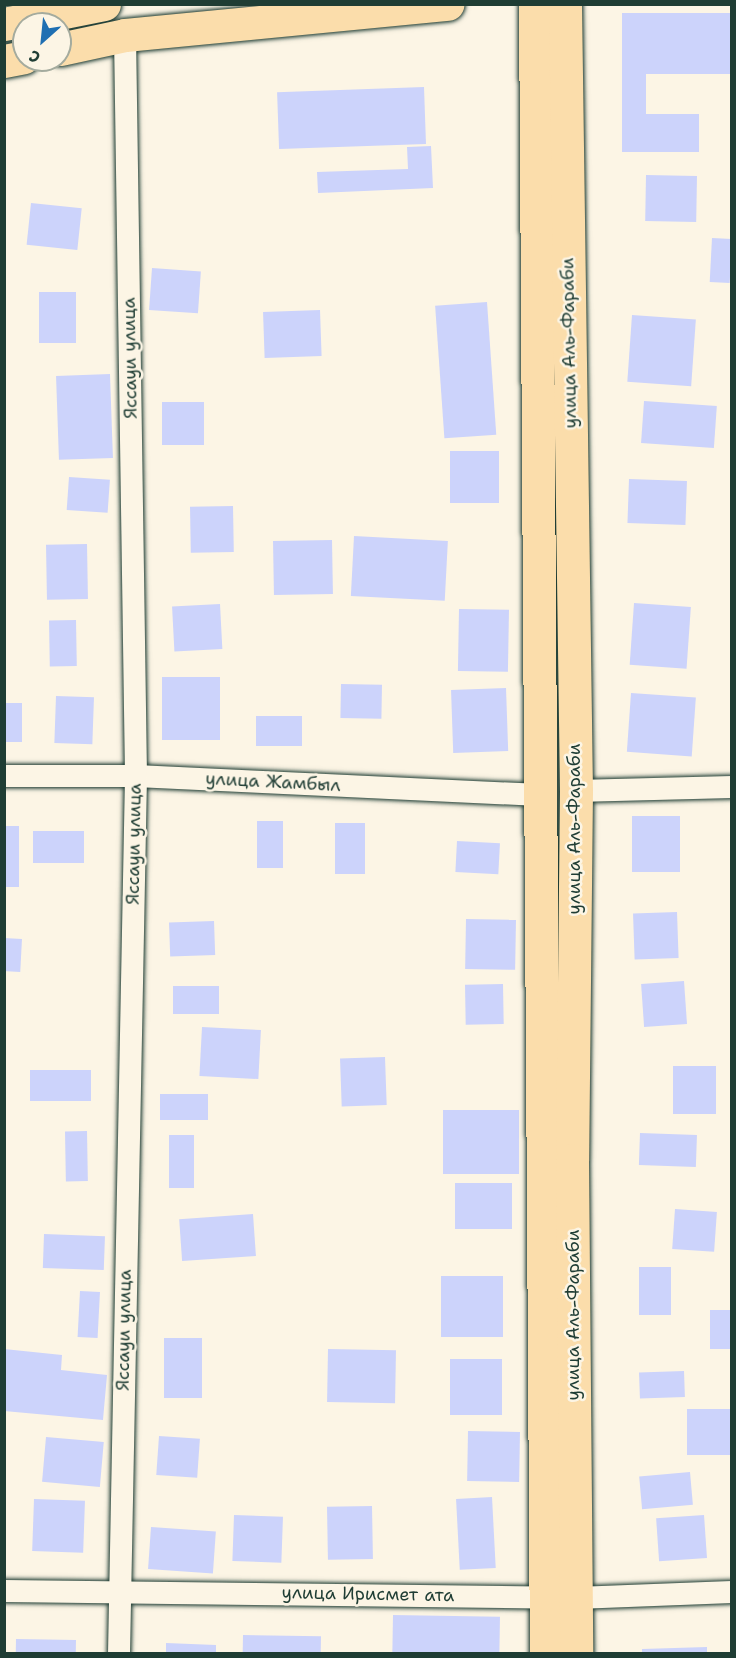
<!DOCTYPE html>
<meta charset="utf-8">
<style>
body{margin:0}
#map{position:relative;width:736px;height:1658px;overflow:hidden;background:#fcf5e5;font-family:"Shantell Sans",sans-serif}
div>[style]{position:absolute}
.building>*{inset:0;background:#ccd3fb;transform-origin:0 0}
.roads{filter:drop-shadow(0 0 2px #1f3d34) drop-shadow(0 0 2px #1f3d34)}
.minor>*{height:22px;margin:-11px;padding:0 11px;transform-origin:11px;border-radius:11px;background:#fcf5e5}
.primary>*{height:33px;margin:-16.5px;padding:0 16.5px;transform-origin:16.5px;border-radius:16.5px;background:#fbddab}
span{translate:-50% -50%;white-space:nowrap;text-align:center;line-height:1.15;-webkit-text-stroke:5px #fcf5e5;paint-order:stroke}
.street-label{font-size:18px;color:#1f3d34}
.frame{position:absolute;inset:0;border:6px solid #1f3d34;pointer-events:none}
.north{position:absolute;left:12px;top:12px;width:60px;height:60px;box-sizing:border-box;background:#fcf5e5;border:2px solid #a4ab9e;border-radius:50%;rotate:207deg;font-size:16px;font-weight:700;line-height:24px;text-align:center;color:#1f3d34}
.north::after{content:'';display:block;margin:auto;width:21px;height:27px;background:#1f6fb2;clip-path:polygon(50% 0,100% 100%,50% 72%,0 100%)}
</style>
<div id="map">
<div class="building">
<div style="clip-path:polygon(622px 13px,732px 13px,732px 74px,646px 74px,646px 114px,699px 114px,699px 152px,622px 152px)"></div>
<div style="left:424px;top:87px;width:57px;height:147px;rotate:88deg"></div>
<div style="clip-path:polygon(431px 146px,433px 188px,318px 193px,317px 172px,408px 169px,407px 147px)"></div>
<div style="left:646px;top:175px;width:51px;height:46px;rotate:1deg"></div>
<div style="left:31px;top:203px;width:51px;height:42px;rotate:6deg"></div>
<div style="left:712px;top:238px;width:20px;height:44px;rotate:3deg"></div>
<div style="left:152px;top:268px;width:49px;height:42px;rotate:4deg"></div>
<div style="left:39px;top:292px;width:37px;height:51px"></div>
<div style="left:487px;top:302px;width:133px;height:52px;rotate:86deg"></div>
<div style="left:320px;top:310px;width:46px;height:57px;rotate:88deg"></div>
<div style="left:632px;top:315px;width:64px;height:67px;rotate:4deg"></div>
<div style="left:110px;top:374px;width:84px;height:54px;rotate:88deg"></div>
<div style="left:644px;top:401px;width:73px;height:42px;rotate:4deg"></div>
<div style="left:204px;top:402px;width:43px;height:42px;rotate:90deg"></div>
<div style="left:450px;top:451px;width:49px;height:52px"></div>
<div style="left:69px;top:477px;width:41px;height:33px;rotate:4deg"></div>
<div style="left:629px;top:479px;width:58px;height:44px;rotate:2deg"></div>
<div style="left:233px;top:506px;width:46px;height:43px;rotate:89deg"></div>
<div style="left:354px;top:536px;width:94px;height:60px;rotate:3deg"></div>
<div style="left:332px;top:540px;width:54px;height:59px;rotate:89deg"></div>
<div style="left:87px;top:544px;width:55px;height:41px;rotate:89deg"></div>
<div style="left:634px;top:603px;width:57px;height:62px;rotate:4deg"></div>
<div style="left:220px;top:604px;width:45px;height:48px;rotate:87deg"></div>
<div style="left:459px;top:609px;width:50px;height:62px;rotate:1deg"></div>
<div style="left:76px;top:620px;width:46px;height:27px;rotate:89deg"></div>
<div style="left:162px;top:677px;width:58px;height:63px"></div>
<div style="left:341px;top:684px;width:41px;height:34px;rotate:1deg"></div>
<div style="left:506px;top:688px;width:63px;height:55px;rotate:88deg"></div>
<div style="left:631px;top:693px;width:65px;height:59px;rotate:4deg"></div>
<div style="left:56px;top:696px;width:38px;height:47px;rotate:2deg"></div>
<div style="left:4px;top:703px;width:18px;height:39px"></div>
<div style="left:256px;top:716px;width:46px;height:30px"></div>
<div style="left:632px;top:816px;width:48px;height:56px"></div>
<div style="left:257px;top:821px;width:26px;height:47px"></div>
<div style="left:335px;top:823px;width:30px;height:51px"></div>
<div style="left:4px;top:826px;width:15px;height:61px"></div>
<div style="left:33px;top:831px;width:51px;height:32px"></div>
<div style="left:457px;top:841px;width:43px;height:31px;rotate:3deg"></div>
<div style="left:677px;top:912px;width:46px;height:44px;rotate:88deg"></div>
<div style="left:466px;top:919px;width:50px;height:50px;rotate:1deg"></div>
<div style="left:214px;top:921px;width:34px;height:45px;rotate:88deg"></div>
<div style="left:4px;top:938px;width:18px;height:33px;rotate:3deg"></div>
<div style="left:684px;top:981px;width:43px;height:43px;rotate:86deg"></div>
<div style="left:503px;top:984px;width:40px;height:38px;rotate:89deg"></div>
<div style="left:173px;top:986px;width:46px;height:28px"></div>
<div style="left:202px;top:1027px;width:59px;height:49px;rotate:3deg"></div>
<div style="left:385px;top:1057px;width:48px;height:45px;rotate:88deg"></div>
<div style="left:673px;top:1066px;width:43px;height:48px"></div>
<div style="left:30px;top:1070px;width:61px;height:31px"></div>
<div style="left:160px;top:1094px;width:48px;height:26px"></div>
<div style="left:443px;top:1110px;width:76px;height:64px"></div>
<div style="left:87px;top:1131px;width:50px;height:22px;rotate:89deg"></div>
<div style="left:640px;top:1133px;width:57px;height:32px;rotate:2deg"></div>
<div style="left:169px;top:1135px;width:25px;height:53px"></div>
<div style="left:455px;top:1183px;width:57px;height:46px"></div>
<div style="left:675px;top:1209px;width:42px;height:40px;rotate:4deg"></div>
<div style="left:253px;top:1214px;width:42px;height:74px;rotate:86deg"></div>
<div style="left:44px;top:1234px;width:61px;height:34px;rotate:2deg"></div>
<div style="left:639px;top:1267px;width:32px;height:48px"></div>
<div style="left:441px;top:1276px;width:62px;height:61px"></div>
<div style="left:80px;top:1291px;width:20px;height:46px;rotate:3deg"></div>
<div style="left:710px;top:1310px;width:22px;height:39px"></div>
<div style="left:164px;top:1338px;width:38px;height:60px"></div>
<div style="clip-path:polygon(4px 1349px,62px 1355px,61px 1370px,107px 1375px,103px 1420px,4px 1411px)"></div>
<div style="left:328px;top:1349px;width:68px;height:53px;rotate:1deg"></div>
<div style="left:450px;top:1359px;width:52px;height:56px"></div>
<div style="left:684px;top:1371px;width:26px;height:45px;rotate:88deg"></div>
<div style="left:732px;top:1409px;width:46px;height:45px;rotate:90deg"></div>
<div style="left:468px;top:1431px;width:52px;height:50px;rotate:1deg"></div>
<div style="left:159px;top:1436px;width:41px;height:39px;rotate:4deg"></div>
<div style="left:46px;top:1437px;width:58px;height:45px;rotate:5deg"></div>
<div style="left:690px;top:1472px;width:33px;height:51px;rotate:85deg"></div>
<div style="left:492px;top:1497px;width:71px;height:36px;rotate:87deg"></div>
<div style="left:34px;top:1499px;width:51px;height:52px;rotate:2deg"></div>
<div style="left:372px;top:1506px;width:53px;height:45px;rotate:89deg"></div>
<div style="left:234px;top:1515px;width:49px;height:46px;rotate:2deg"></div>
<div style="left:704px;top:1515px;width:43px;height:48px;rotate:86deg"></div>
<div style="left:151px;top:1527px;width:65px;height:42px;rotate:4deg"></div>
<div style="left:393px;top:1615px;width:107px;height:39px;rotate:1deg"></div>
<div style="left:243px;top:1635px;width:78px;height:19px;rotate:1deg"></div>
<div style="left:16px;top:1639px;width:60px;height:15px;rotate:1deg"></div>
<div style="clip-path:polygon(166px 1643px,216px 1645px,216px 1654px,166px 1654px)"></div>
<div style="clip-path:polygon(707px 1647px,707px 1654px,642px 1654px,642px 1649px)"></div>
</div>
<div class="roads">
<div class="minor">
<div style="left:4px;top:776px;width:132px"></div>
<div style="left:136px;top:776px;width:405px;rotate:2.7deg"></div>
<div style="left:576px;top:791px;width:156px;rotate:-1.5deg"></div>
<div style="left:4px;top:1591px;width:572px;rotate:0.7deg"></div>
<div style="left:576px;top:1598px;width:156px;rotate:-2.2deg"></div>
<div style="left:119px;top:1654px;width:878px;rotate:-88.89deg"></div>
<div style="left:136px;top:776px;width:741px;rotate:-90.85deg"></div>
</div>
<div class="primary">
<div style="left:535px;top:4px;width:1650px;rotate:89.62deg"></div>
<div style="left:565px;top:4px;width:787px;rotate:89.2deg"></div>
<div style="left:576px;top:791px;width:369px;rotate:90.6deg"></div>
<div style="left:572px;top:1160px;width:494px;rotate:89.5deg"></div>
<div style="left:4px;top:24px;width:102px;rotate:-11.3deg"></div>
<div style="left:60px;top:49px;width:66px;rotate:-12.2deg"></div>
<div style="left:125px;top:35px;width:324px;rotate:-5.5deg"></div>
<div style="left:4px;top:61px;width:20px;rotate:-11deg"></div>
</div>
</div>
<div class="street-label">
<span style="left:569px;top:343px;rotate:-91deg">улица Аль-Фараби</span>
<span style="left:130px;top:358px;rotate:-91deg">Яссауи улица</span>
<span style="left:273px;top:782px;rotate:3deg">улица Жамбыл</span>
<span style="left:574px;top:829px;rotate:-90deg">улица Аль-Фараби</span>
<span style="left:134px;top:844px;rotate:-89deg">Яссауи улица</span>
<span style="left:573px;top:1315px;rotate:-90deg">улица Аль-Фараби</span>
<span style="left:124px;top:1330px;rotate:-89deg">Яссауи улица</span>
<span style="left:368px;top:1594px;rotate:1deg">улица Ирисмет ата</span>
</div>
<div class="frame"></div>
<div class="north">С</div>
</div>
